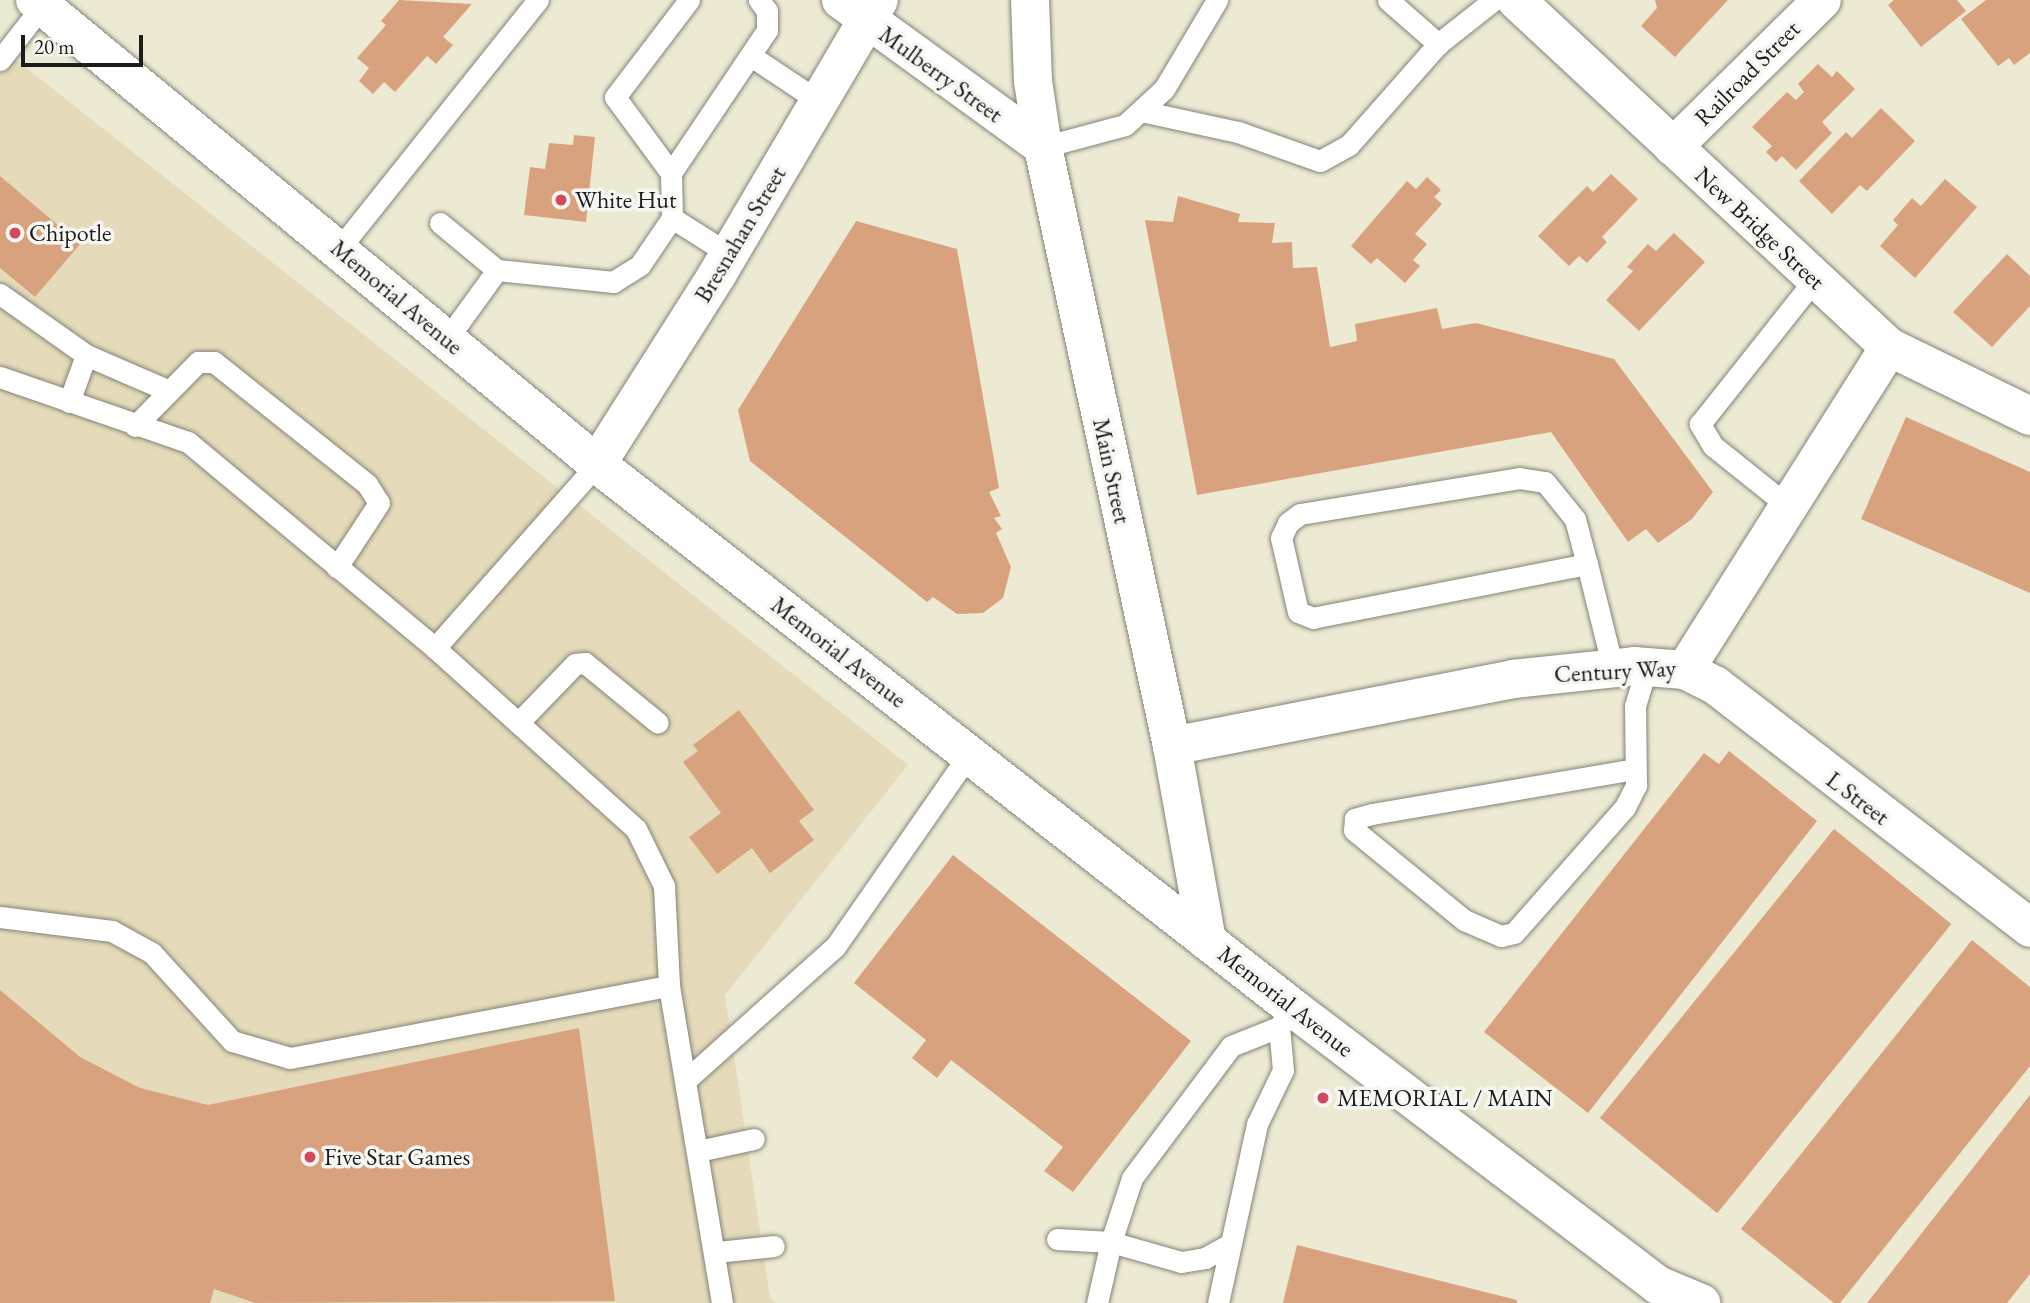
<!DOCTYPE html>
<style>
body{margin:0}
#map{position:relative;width:2030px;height:1303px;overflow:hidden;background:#edead4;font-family:"EB Garamond",serif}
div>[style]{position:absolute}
.built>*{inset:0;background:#e5dbba}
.building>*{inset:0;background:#d9a27e;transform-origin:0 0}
.roads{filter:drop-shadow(0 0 2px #848378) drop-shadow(0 0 2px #848378)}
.service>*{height:21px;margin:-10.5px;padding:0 10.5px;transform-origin:10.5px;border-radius:10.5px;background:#fff}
.minor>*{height:38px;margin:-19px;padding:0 19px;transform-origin:19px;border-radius:19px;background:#fff}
.tertiary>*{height:38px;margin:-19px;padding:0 19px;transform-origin:19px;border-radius:19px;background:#fff}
.primary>*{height:38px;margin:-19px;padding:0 19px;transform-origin:19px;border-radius:19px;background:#fff}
.dots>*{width:19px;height:19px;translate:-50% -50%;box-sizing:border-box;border:4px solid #f6f6f2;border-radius:50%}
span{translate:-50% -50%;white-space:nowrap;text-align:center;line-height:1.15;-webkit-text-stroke:7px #f6f6f2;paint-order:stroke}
.street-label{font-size:24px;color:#1c1c1c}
.poi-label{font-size:24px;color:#1c1c1c}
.left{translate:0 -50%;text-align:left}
.scale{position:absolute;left:21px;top:35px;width:122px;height:32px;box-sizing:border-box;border:4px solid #1c1c1c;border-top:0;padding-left:9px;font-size:21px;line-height:24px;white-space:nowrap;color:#1c1c1c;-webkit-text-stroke:5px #f6f6f2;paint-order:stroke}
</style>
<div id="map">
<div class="built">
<div style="clip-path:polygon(0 47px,908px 765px,725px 995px,770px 1298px,776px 1303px,0 1303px)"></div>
</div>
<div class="building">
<div style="clip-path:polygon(399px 0,472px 4px,443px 37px,453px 45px,436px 64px,427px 56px,395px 92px,384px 82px,373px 94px,359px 81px,369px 68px,357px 58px,386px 25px,381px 21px)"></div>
<div style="clip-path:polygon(1655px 0,1728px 0,1675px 57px,1641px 26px,1657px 8px)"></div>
<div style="clip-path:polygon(1894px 0,1957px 0,1966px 11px,1921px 47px,1888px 5px)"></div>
<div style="clip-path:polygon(1986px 0,2030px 0,2030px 53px,2014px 65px,2009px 58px,1998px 66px,1961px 19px)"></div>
<div style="clip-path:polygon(1818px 64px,1832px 77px,1837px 71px,1855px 89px,1822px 122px,1832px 133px,1796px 170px,1782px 156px,1776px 162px,1766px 152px,1772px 146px,1752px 127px,1787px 92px,1796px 100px,1804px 92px,1798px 84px)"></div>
<div style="clip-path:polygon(1881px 108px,1915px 141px,1867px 191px,1860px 185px,1832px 214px,1799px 181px,1846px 132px,1852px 138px)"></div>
<div style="clip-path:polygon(574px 135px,595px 137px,586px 222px,524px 215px,530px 167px,545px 169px,549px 143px,573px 145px)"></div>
<div style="clip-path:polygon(1611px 174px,1638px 199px,1602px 237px,1607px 242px,1587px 263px,1579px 256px,1569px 266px,1538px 236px,1587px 186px,1593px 192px)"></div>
<div style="clip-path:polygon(0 176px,80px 244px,35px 297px,0 268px)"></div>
<div style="clip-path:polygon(1427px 177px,1441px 190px,1434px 197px,1442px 204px,1415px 234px,1427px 244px,1413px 260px,1420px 266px,1405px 283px,1377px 258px,1371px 264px,1351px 246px,1407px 181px,1416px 189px)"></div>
<div style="clip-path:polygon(1945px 179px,1977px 207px,1915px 278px,1880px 246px,1898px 225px,1893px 220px,1912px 198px,1921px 206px)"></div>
<div style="clip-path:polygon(1178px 196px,1240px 214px,1238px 222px,1275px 223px,1272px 243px,1292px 242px,1293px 268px,1317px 267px,1330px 347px,1357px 341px,1355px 324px,1437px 308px,1442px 329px,1476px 323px,1614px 359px,1713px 492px,1692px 519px,1658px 543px,1646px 529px,1628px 542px,1551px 432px,1197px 495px,1145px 220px,1173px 222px)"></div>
<div style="clip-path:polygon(856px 221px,957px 249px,999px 488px,989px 492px,1001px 516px,994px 518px,1002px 529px,996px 533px,1011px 567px,1003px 598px,983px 613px,957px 614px,933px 597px,927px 602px,750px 461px,738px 410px)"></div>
<div style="clip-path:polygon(1674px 233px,1705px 262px,1639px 331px,1606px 300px,1633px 271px,1627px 267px,1648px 244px,1656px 251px)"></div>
<div style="clip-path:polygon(2007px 254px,2030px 276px,2030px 306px,1992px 347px,1953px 312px)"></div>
<div style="clip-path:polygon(1906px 417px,2030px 472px,2030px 593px,1861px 519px)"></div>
<div style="clip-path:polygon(739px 710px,814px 810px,799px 821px,814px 840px,770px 873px,752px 848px,717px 874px,689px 837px,721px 813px,683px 762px,698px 751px,693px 745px)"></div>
<div style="clip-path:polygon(1729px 751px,1817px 821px,1588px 1113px,1484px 1032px,1704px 753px,1719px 764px)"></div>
<div style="left:1834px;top:829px;width:151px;height:372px;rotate:39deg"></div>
<div style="clip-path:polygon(953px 855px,1191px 1041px,1073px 1192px,1044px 1171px,1063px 1147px,951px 1060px,937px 1078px,912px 1058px,926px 1040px,854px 983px)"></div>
<div style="clip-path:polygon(1972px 940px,2030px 987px,2030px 1066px,1840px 1303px,1834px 1303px,1741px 1229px)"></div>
<div style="clip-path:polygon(0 990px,80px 1057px,140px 1088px,208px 1105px,579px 1028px,615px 1301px,255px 1303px,214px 1289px,210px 1303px,0 1303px)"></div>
<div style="clip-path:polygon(2030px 1095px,2030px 1274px,2007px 1303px,1867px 1303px)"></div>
<div style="clip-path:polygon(1297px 1245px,1517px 1300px,1517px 1303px,1283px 1303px)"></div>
</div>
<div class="roads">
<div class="service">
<div style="left:689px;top:0;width:122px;rotate:127.3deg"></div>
<div style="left:615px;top:97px;width:94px;rotate:53.6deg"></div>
<div style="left:671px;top:173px;width:172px;rotate:-56.1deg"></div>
<div style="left:767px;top:30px;width:19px;rotate:-90deg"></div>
<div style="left:767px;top:11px;width:14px;rotate:-126deg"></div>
<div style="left:1388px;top:0;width:67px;rotate:41.3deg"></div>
<div style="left:1438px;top:44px;width:71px;rotate:-38.2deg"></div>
<div style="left:751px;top:56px;width:79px;rotate:33.7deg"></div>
<div style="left:0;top:60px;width:68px;rotate:-52.1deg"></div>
<div style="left:1141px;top:111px;width:99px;rotate:12.2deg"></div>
<div style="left:1238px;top:132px;width:87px;rotate:19.5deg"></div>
<div style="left:1320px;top:161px;width:33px;rotate:-29deg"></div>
<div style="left:1349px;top:145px;width:135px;rotate:-48.6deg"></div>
<div style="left:1043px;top:147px;width:85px;rotate:-15deg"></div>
<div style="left:1125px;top:125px;width:53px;rotate:-42.7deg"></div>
<div style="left:1164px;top:89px;width:104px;rotate:-59.2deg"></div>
<div style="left:672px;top:218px;width:67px;rotate:32.3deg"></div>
<div style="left:440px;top:223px;width:74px;rotate:39.5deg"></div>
<div style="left:339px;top:249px;width:319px;rotate:-51.4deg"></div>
<div style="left:0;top:294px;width:105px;rotate:35.3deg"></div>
<div style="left:86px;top:355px;width:90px;rotate:23.4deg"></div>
<div style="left:447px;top:339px;width:85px;rotate:-54.1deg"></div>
<div style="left:497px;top:270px;width:117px;rotate:5.9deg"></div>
<div style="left:613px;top:282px;width:32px;rotate:-32deg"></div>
<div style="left:640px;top:265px;width:57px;rotate:-55.8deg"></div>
<div style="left:672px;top:218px;width:45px;rotate:-91.3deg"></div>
<div style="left:0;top:377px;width:199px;rotate:19.1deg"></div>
<div style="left:188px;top:442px;width:322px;rotate:39.8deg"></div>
<div style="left:435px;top:648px;width:270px;rotate:42deg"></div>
<div style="left:636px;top:829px;width:64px;rotate:63.8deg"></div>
<div style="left:664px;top:886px;width:100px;rotate:87.1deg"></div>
<div style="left:669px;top:986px;width:321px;rotate:80.5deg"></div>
<div style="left:69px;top:402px;width:50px;rotate:-70.1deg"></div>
<div style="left:135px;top:426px;width:90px;rotate:-45.5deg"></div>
<div style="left:198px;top:362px;width:16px"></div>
<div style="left:214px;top:362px;width:196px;rotate:38.6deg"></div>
<div style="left:367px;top:484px;width:22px;rotate:58deg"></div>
<div style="left:379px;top:503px;width:77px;rotate:123.3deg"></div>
<div style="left:1788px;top:506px;width:96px;rotate:-141.3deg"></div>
<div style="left:1713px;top:446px;width:26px;rotate:-121deg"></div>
<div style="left:1700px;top:424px;width:185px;rotate:-51.6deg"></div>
<div style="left:1587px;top:564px;width:279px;rotate:168.9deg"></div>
<div style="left:1313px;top:618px;width:16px;rotate:-158deg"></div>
<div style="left:1298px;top:612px;width:76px;rotate:-102.9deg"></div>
<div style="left:1281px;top:538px;width:17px;rotate:-65deg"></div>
<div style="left:1288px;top:523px;width:15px;rotate:-37deg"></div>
<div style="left:1300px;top:514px;width:222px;rotate:-9.3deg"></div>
<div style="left:1519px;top:478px;width:26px;rotate:9deg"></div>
<div style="left:1545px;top:482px;width:48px;rotate:51deg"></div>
<div style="left:1575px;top:519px;width:47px;rotate:75.1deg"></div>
<div style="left:1587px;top:564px;width:107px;rotate:76deg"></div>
<div style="left:435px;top:648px;width:245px;rotate:-48.6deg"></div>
<div style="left:518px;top:723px;width:82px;rotate:-46deg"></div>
<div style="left:575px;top:664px;width:10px;rotate:-6deg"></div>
<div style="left:585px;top:663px;width:94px;rotate:39.4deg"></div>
<div style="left:1635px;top:769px;width:267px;rotate:170.3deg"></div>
<div style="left:1372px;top:814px;width:18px;rotate:164deg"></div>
<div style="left:1355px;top:819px;width:11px;rotate:95deg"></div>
<div style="left:1354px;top:830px;width:142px;rotate:39.3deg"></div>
<div style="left:1464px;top:920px;width:40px;rotate:23.4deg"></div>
<div style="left:1501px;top:936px;width:13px;rotate:-13deg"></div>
<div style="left:1514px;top:933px;width:168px;rotate:-48.6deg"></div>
<div style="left:1625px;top:807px;width:25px;rotate:-63deg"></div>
<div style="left:1636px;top:785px;width:79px;rotate:-90.7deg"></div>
<div style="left:1635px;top:706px;width:42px;rotate:-73.3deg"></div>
<div style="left:0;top:917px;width:113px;rotate:7.1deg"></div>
<div style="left:112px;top:931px;width:46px;rotate:28.8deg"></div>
<div style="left:152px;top:953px;width:119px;rotate:47.7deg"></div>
<div style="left:232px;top:1041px;width:60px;rotate:16.3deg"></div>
<div style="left:290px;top:1058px;width:386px;rotate:-10.8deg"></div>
<div style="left:686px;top:1080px;width:200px;rotate:-41.8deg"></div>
<div style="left:835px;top:947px;width:235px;rotate:-55.2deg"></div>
<div style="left:698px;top:1151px;width:57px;rotate:-12.1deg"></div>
<div style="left:1057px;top:1239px;width:54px;rotate:3.2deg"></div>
<div style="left:1111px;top:1242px;width:73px;rotate:15.9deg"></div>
<div style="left:1181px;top:1262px;width:24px;rotate:-9deg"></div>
<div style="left:1205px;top:1258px;width:29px;rotate:-29deg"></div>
<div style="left:716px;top:1252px;width:58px;rotate:-5.9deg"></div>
<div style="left:1097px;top:1303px;width:63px;rotate:-77.1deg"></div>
<div style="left:1111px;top:1242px;width:67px;rotate:-71.8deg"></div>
<div style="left:1132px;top:1178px;width:165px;rotate:-53.1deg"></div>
<div style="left:1231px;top:1046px;width:52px;rotate:-21.6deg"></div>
<div style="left:1279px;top:1027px;width:24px;rotate:-54deg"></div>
<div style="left:1218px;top:1303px;width:183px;rotate:-77.7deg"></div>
<div style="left:1257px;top:1124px;width:60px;rotate:-64.3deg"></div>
<div style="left:1283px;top:1070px;width:43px;rotate:-95.3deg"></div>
</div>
<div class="minor">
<div style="left:841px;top:0;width:250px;rotate:36deg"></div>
<div style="left:1516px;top:0;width:509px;rotate:42.93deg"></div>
<div style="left:1889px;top:347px;width:157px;rotate:26.1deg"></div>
<div style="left:1673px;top:147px;width:209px;rotate:-44.6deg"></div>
<div style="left:1685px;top:670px;width:34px;rotate:27deg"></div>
<div style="left:1715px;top:685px;width:398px;rotate:37.6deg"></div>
<div style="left:1172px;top:746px;width:348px;rotate:-11.1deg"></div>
<div style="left:1513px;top:679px;width:122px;rotate:-6.1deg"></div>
<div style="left:1634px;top:666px;width:51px;rotate:4.5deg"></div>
<div style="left:1685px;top:670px;width:382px;rotate:-57.7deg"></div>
</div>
<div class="tertiary">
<div style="left:1030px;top:0;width:81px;rotate:87.9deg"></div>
<div style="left:1033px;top:81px;width:67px;rotate:81.4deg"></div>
<div style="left:1043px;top:147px;width:613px;rotate:77.85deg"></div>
<div style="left:1172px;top:746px;width:198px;rotate:79.8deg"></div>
<div style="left:597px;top:464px;width:226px;rotate:-57.6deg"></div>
<div style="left:718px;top:273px;width:317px;rotate:-59.5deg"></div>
</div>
<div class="primary">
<div style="left:35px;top:0;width:729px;rotate:39.54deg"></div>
<div style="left:597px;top:464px;width:883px;rotate:38.01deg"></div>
<div style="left:1293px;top:1008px;width:458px;rotate:37.2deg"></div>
<div style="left:1658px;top:1285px;width:47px;rotate:22.7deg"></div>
</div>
</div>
<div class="dots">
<div style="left:561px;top:200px;background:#d1495b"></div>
<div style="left:15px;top:233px;background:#d1495b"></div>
<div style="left:1323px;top:1098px;background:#d1495b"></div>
<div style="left:310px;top:1157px;background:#d1495b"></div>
</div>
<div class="street-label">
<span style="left:1747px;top:73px;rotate:-45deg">Railroad Street</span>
<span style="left:941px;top:74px;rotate:36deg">Mulberry Street</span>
<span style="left:1760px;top:228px;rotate:43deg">New Bridge Street</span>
<span style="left:740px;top:234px;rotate:-59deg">Bresnahan Street</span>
<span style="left:397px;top:297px;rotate:40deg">Memorial Avenue</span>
<span style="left:1112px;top:471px;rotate:78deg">Main Street</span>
<span style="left:839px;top:652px;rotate:38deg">Memorial Avenue</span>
<span style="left:1615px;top:671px;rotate:-3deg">Century Way</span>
<span style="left:1858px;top:798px;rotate:37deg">L Street</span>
<span style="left:1286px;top:1001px;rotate:38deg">Memorial Avenue</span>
</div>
<div class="poi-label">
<span class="left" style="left:575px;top:200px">White Hut</span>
<span class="left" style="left:29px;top:233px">Chipotle</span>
<span class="left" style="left:1337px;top:1098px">MEMORIAL / MAIN</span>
<span class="left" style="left:324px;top:1157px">Five Star Games</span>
</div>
<div class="scale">20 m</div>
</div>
